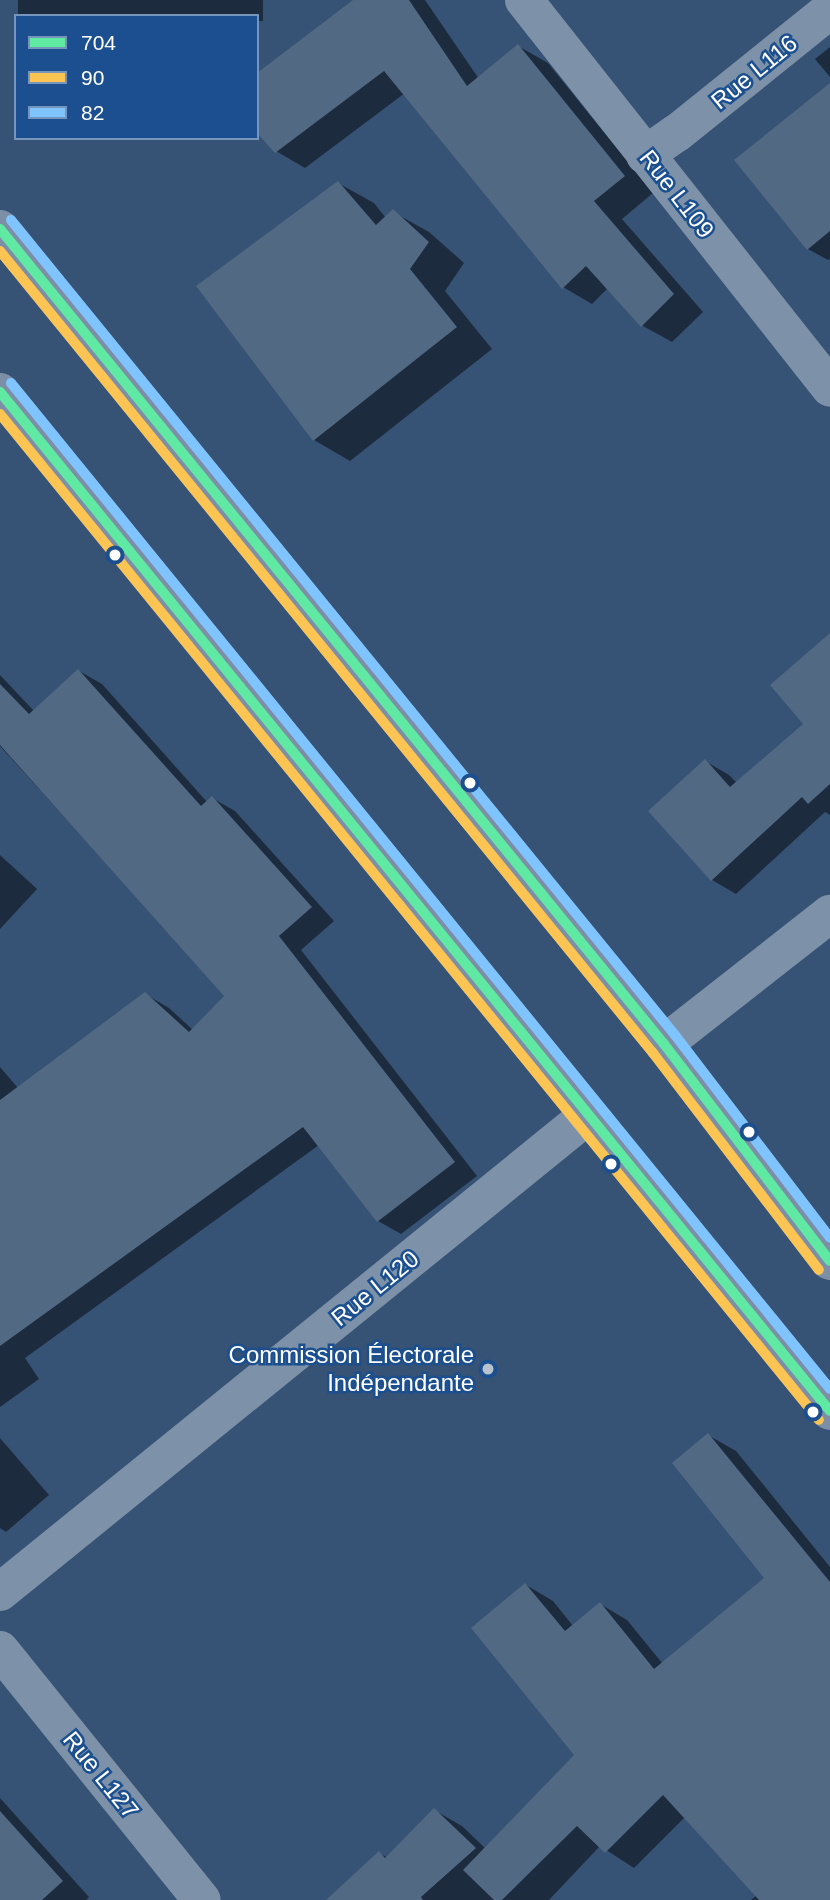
<!DOCTYPE html>
<meta charset="utf-8">
<style>
body{margin:0}
#map{position:relative;width:830px;height:1900px;overflow:hidden;background:#365274;font-family:Arial,sans-serif}
div>[style]{position:absolute}
.shadow>*{inset:0;background:#0007;transform-origin:0 0}
.building>*{inset:0;background:#526984}
.minor>*{height:38px;margin:-19px;padding:0 19px;transform-origin:19px;border-radius:19px;background:#7d92a8}
.major>*{height:38px;margin:-19px;padding:0 19px;transform-origin:19px;border-radius:19px;background:#7d8ea7}
.bus-1>*{height:10px;margin:-5px;padding:0 5px;transform-origin:5px;border-radius:5px;background:#60e9a3}
.bus-2>*{height:10px;margin:-5px;padding:0 5px;transform-origin:5px;border-radius:5px;background:#fcc553}
.bus-3>*{height:10px;margin:-5px;padding:0 5px;transform-origin:5px;border-radius:5px;background:#80c4ff}
.dots>*{width:19px;height:19px;translate:-50% -50%;box-sizing:border-box;border:4px solid #1b4f8f;border-radius:50%}
span{translate:-50% -50%;white-space:nowrap;text-align:center;line-height:1.15;-webkit-text-stroke:5px #1b4f8f;paint-order:stroke}
.street-label{font-size:24px;color:#fff}
.poi-label{font-size:24px;color:#fff}
.right{translate:-100% -50%;text-align:right}
.legend{position:absolute;left:14px;top:14px;width:245px;height:126px;box-sizing:border-box;background:#1b4f8f;border:2px solid #7695bc;margin:0;padding:9px 12px;list-style:none;font-size:21px;color:#fff}
.legend li{display:flex;align-items:center;gap:14px;height:35px}
.legend b{width:35px;border:2px solid #7695bc}
</style>
<div id="map">
<div class="shadow">
<div style="left:18px;top:0;width:245px;height:21px"></div>
<div style="clip-path:polygon(355px 0,425px 0,479px 79px,518px 46px,548px 63px,653px 193px,622px 219px,703px 312px,672px 342px,643px 326px,608px 288px,592px 304px,563px 287px,405px 93px,305px 168px,276px 151px)"></div>
<div style="clip-path:polygon(830px 47px,830px 77px,815px 59px)"></div>
<div style="clip-path:polygon(830px 85px,830px 259px,828px 260px,808px 249px)"></div>
<div style="clip-path:polygon(338px 183px,374px 203px,386px 218px,393px 212px,429px 232px,464px 263px,445px 291px,492px 349px,350px 461px,314px 440px)"></div>
<div style="clip-path:polygon(830px 635px,830px 815px,825px 812px,736px 894px,712px 880px,705px 761px,729px 775px,737px 783px,806px 724px)"></div>
<div style="clip-path:polygon(79px 671px,102px 684px,207px 802px,212px 798px,235px 811px,334px 921px,301px 950px,477px 1176px,401px 1234px,378px 1221px,319px 1145px,25px 1358px,39px 1379px,0 1407px,0 1067px,18px 1088px,145px 994px,169px 1008px,193px 1030px,227px 996px,0 746px,0 675px,34px 711px)"></div>
<div style="clip-path:polygon(0 855px,37px 889px,0 929px)"></div>
<div style="clip-path:polygon(708px 1435px,736px 1451px,830px 1567px,830px 1900px,751px 1900px,757px 1895px,685px 1817px,634px 1868px,600px 1846px,549px 1900px,328px 1900px,379px 1853px,388px 1858px,434px 1810px,462px 1826px,486px 1849px,577px 1755px,526px 1585px,553px 1601px,573px 1626px,600px 1604px,627px 1620px,663px 1664px,767px 1578px)"></div>
<div style="clip-path:polygon(0 1438px,49px 1495px,6px 1532px,0 1528px)"></div>
<div style="clip-path:polygon(0 1798px,89px 1897px,86px 1900px,0 1900px)"></div>
</div>
<div class="building">
<div style="clip-path:polygon(353px 0,409px 0,467px 86px,518px 44px,625px 176px,594px 201px,674px 294px,641px 327px,586px 266px,562px 289px,384px 71px,275px 153px,257px 133px,257px 73px)"></div>
<div style="clip-path:polygon(830px 83px,830px 231px,807px 250px,734px 160px)"></div>
<div style="clip-path:polygon(338px 181px,376px 225px,393px 209px,429px 242px,410px 269px,457px 327px,313px 441px,196px 286px)"></div>
<div style="clip-path:polygon(830px 633px,830px 784px,808px 804px,802px 797px,711px 881px,648px 811px,705px 759px,730px 787px,803px 724px,770px 685px)"></div>
<div style="clip-path:polygon(78px 669px,201px 806px,212px 796px,312px 907px,279px 936px,455px 1162px,377px 1222px,303px 1127px,0 1346px,0 1100px,145px 992px,189px 1032px,224px 996px,0 745px,0 684px,29px 714px)"></div>
<div style="clip-path:polygon(708px 1433px,830px 1582px,830px 1900px,759px 1900px,663px 1795px,605px 1853px,577px 1826px,502px 1900px,494px 1900px,463px 1870px,574px 1755px,471px 1628px,525px 1583px,565px 1631px,600px 1602px,654px 1669px,764px 1578px,672px 1463px)"></div>
<div style="clip-path:polygon(434px 1808px,476px 1848px,421px 1897px,423px 1900px,326px 1900px,379px 1851px,385px 1858px)"></div>
<div style="clip-path:polygon(0 1811px,63px 1881px,42px 1900px,0 1900px)"></div>
</div>
<div class="minor">
<div style="left:524px;top:0;width:494px;rotate:51.7deg"></div>
<div style="left:645px;top:155px;width:39px;rotate:-35deg"></div>
<div style="left:677px;top:133px;width:196px;rotate:-38.8deg"></div>
<div style="left:664px;top:1044px;width:211px;rotate:-38.1deg"></div>
<div style="left:0;top:1592px;width:756px;rotate:-39.04deg"></div>
<div style="left:0;top:1650px;width:321px;rotate:51.1deg"></div>
</div>
<div class="major">
<div style="left:0;top:229px;width:1051px;rotate:50.83deg"></div>
<div style="left:664px;top:1044px;width:273px;rotate:52.6deg"></div>
<div style="left:0;top:392px;width:1314px;rotate:50.84deg"></div>
</div>
<div class="bus-1">
<div style="left:0;top:229px;width:1051px;rotate:50.83deg"></div>
<div style="left:664px;top:1044px;width:273px;rotate:52.6deg"></div>
<div style="left:0;top:392px;width:1314px;rotate:50.84deg"></div>
</div>
<div class="bus-2">
<div style="left:0;top:251px;width:1034px;rotate:50.85deg"></div>
<div style="left:653px;top:1053px;width:273px;rotate:52.6deg"></div>
<div style="left:0;top:414px;width:1297px;rotate:50.85deg"></div>
</div>
<div class="bus-3">
<div style="left:11px;top:220px;width:1051px;rotate:50.83deg"></div>
<div style="left:675px;top:1035px;width:255px;rotate:52.6deg"></div>
<div style="left:11px;top:383px;width:1297px;rotate:50.85deg"></div>
</div>
<div class="dots">
<div style="left:115px;top:555px;background:#fff"></div>
<div style="left:470px;top:783px;background:#fff"></div>
<div style="left:749px;top:1132px;background:#fff"></div>
<div style="left:611px;top:1164px;background:#fff"></div>
<div style="left:488px;top:1369px;background:#b9c2ce"></div>
<div style="left:813px;top:1412px;background:#fff"></div>
</div>
<div class="street-label">
<span style="left:754px;top:72px;rotate:-39deg">Rue L116</span>
<span style="left:677px;top:194px;rotate:52deg">Rue L109</span>
<span style="left:375px;top:1288px;rotate:-39deg">Rue L120</span>
<span style="left:101px;top:1775px;rotate:51deg">Rue L127</span>
</div>
<div class="poi-label">
<span class="right" style="left:474px;top:1369px">Commission Électorale<br>Indépendante</span>
</div>
<ul class="legend">
<li><b style="height:9px;background:#60e9a3"></b>704</li>
<li><b style="height:9px;background:#fcc553"></b>90</li>
<li><b style="height:9px;background:#80c4ff"></b>82</li>
</ul>
</div>
